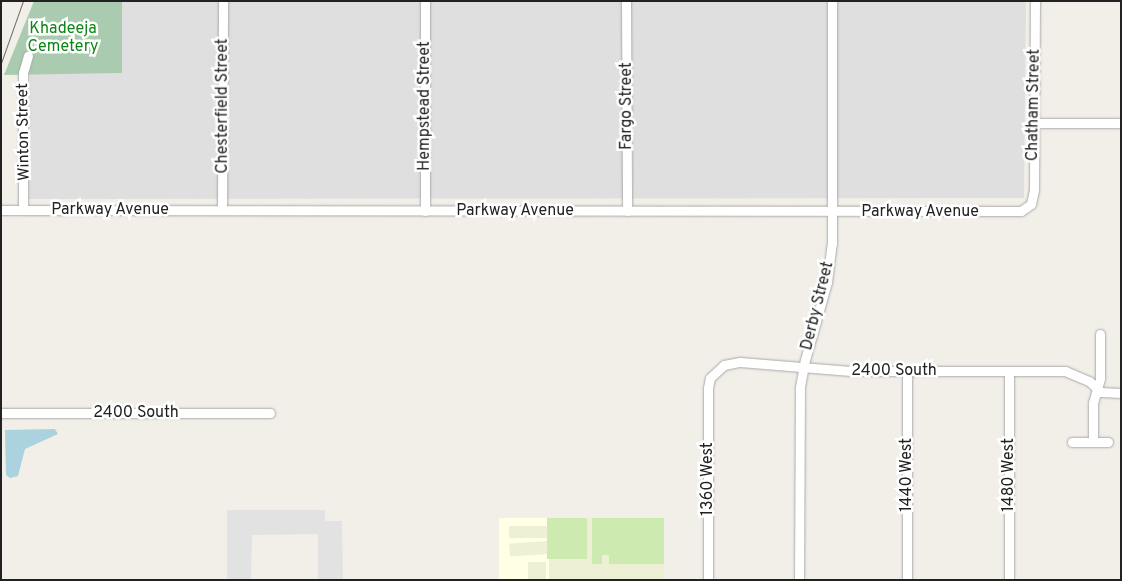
<!DOCTYPE html>
<style>
body{margin:0}
#map{position:relative;width:1122px;height:581px;overflow:hidden;background:#f2efe9;font-family:Overpass,sans-serif}
div>[style]{position:absolute}
.residential>*{inset:0;background:#e0dfdf}
.education>*{inset:0;background:#ffffe5;transform-origin:0 0}
.farmland>*{inset:0;background:#eef0d5;transform-origin:0 0}
.grass>*{inset:0;background:#cdebb0;transform-origin:0 0}
.cemetery>*{inset:0;background:#aacbaf}
.parking>*{inset:0;background:#e2e2e2}
.water>*{inset:0;background:#aad3df}
.roads{filter:drop-shadow(0 0 1px #a9a9a9) drop-shadow(0 0 1px #a9a9a9)}
.minor>*{height:9px;margin:-4.5px;padding:0 4.5px;transform-origin:4.5px;border-radius:4.5px;background:#fff}
.tram>*{height:1px;margin:-0.5px;padding:0 0.5px;transform-origin:0.5px;border-radius:0.5px;background:#707070}
span{translate:-50% -50%;white-space:nowrap;text-align:center;line-height:1.15;-webkit-text-stroke:5px #fff;paint-order:stroke}
.park-label{font-size:16px;color:#0c8416}
.street-label{font-size:16px;color:#222}
.frame{position:absolute;inset:0;border:2px solid #222;pointer-events:none}
</style>
<div id="map">
<div class="residential">
<div style="clip-path:polygon(122px 1px,1026px 1px,1024px 198px,29px 199px,30px 74px,122px 73px)"></div>
</div>
<div class="education">
<div style="left:499px;top:518px;width:165px;height:62px"></div>
</div>
<div class="farmland">
<div style="clip-path:polygon(587px 518px,592px 518px,592px 564px,602px 555px,609px 555px,610px 564px,664px 564px,664px 580px,549px 580px,549px 559px,587px 559px)"></div>
<div style="left:509px;top:526px;width:38px;height:12px"></div>
<div style="left:547px;top:541px;width:13px;height:38px;rotate:86deg"></div>
<div style="left:528px;top:562px;width:18px;height:18px"></div>
</div>
<div class="grass">
<div style="left:547px;top:518px;width:40px;height:41px"></div>
<div style="clip-path:polygon(592px 518px,664px 518px,664px 564px,609px 564px,609px 555px,602px 555px,602px 564px,592px 564px)"></div>
</div>
<div class="cemetery">
<div style="clip-path:polygon(34px 1px,122px 1px,122px 73px,4px 75px)"></div>
</div>
<div class="parking">
<div style="clip-path:polygon(227px 510px,325px 510px,325px 521px,342px 521px,343px 580px,318px 580px,318px 534px,252px 535px,251px 580px,227px 580px)"></div>
</div>
<div class="water">
<div style="clip-path:polygon(55px 429px,58px 434px,25px 449px,18px 476px,10px 478px,6px 475px,5px 430px)"></div>
</div>
<div class="roads">
<div class="minor">
<div style="left:626px;top:1px;width:210px;rotate:89.7deg"></div>
<div style="left:1035px;top:123px;width:86px"></div>
<div style="left:1px;top:210px;width:1020px;rotate:0.06deg"></div>
<div style="left:1021px;top:211px;width:12px;rotate:-35deg"></div>
<div style="left:1031px;top:204px;width:14px;rotate:-78deg"></div>
<div style="left:1034px;top:190px;width:189px;rotate:-89.7deg"></div>
<div style="left:23px;top:210px;width:137px;rotate:-90deg"></div>
<div style="left:23px;top:73px;width:18px;rotate:-74deg"></div>
<div style="left:222px;top:210px;width:209px;rotate:-89.7deg"></div>
<div style="left:425px;top:211px;width:210px;rotate:-90deg"></div>
<div style="left:1px;top:413px;width:269px"></div>
<div style="left:1072px;top:442px;width:36px"></div>
<div style="left:1093px;top:442px;width:39px;rotate:-90deg"></div>
<div style="left:1093px;top:403px;width:26px;rotate:-74deg"></div>
<div style="left:1100px;top:378px;width:44px;rotate:-90deg"></div>
<div style="left:708px;top:580px;width:192px;rotate:-90deg"></div>
<div style="left:708px;top:388px;width:10px;rotate:-79deg"></div>
<div style="left:710px;top:378px;width:19px;rotate:-43deg"></div>
<div style="left:724px;top:365px;width:16px;rotate:-11deg"></div>
<div style="left:740px;top:362px;width:111px;rotate:4.6deg"></div>
<div style="left:851px;top:371px;width:214px"></div>
<div style="left:1065px;top:371px;width:26px;rotate:23deg"></div>
<div style="left:1089px;top:381px;width:16px;rotate:43deg"></div>
<div style="left:1101px;top:392px;width:20px;rotate:3deg"></div>
<div style="left:799px;top:580px;width:193px;rotate:-89.7deg"></div>
<div style="left:800px;top:387px;width:27px;rotate:-80deg"></div>
<div style="left:805px;top:360px;width:81px;rotate:-74.2deg"></div>
<div style="left:827px;top:282px;width:38px;rotate:-83deg"></div>
<div style="left:832px;top:244px;width:243px;rotate:-90deg"></div>
<div style="left:907px;top:580px;width:209px;rotate:-90deg"></div>
<div style="left:1009px;top:580px;width:209px;rotate:-90deg"></div>
</div>
</div>
<div class="tram">
<div style="left:1px;top:63px;width:66px;rotate:-70.5deg"></div>
</div>
<div class="park-label">
<span style="left:63px;top:38px">Khadeeja<br>Cemetery</span>
</div>
<div class="street-label">
<span style="left:1034px;top:105px;rotate:-89deg">Chatham Street</span>
<span style="left:223px;top:106px;rotate:-90deg">Chesterfield Street</span>
<span style="left:425px;top:106px;rotate:-90deg">Hempstead Street</span>
<span style="left:627px;top:106px;rotate:-90deg">Fargo Street</span>
<span style="left:24px;top:132px;rotate:-91deg">Winton Street</span>
<span style="left:110px;top:210px">Parkway Avenue</span>
<span style="left:515px;top:211px">Parkway Avenue</span>
<span style="left:920px;top:212px">Parkway Avenue</span>
<span style="left:818px;top:306px;rotate:-76deg">Derby Street</span>
<span style="left:894px;top:371px">2400 South</span>
<span style="left:136px;top:413px">2400 South</span>
<span style="left:907px;top:475px;rotate:-90deg">1440 West</span>
<span style="left:1009px;top:475px;rotate:-90deg">1480 West</span>
<span style="left:708px;top:479px;rotate:-90deg">1360 West</span>
</div>
<div class="frame"></div>
</div>
